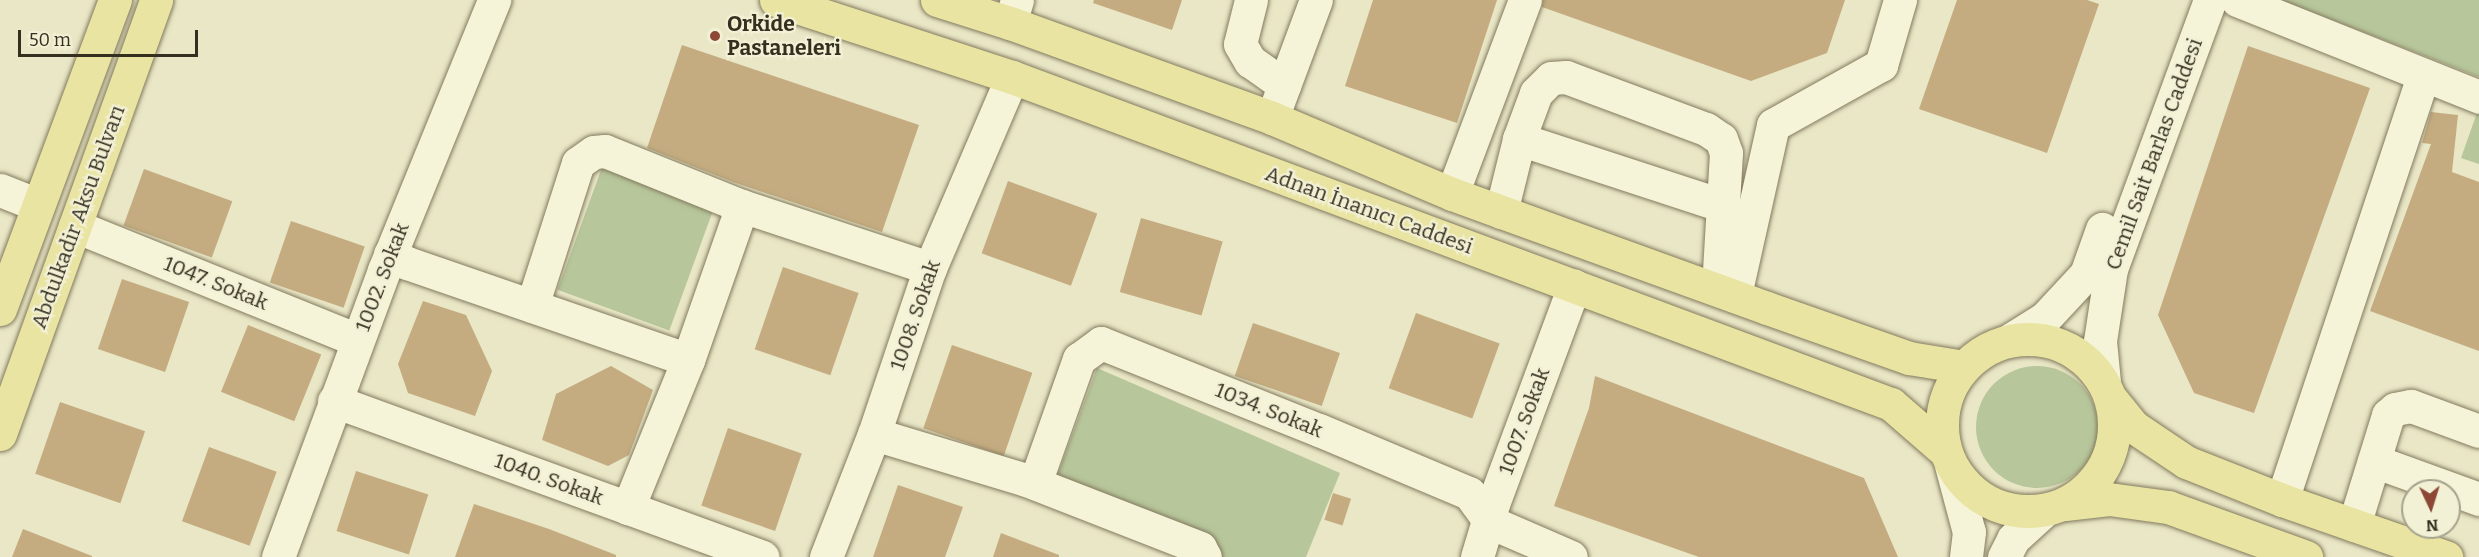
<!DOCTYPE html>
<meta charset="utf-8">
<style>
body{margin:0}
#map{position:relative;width:2479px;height:557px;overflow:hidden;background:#e9e7c6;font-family:Bitter,serif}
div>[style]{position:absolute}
.green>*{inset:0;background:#b7c69b;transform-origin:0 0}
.round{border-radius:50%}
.building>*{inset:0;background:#c4ac80;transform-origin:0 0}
.roads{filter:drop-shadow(0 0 2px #837a5e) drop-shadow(0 0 2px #837a5e)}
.minor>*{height:33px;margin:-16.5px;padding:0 16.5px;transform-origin:16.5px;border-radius:16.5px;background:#f5f3d8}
.major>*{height:33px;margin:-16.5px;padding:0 16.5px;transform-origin:16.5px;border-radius:16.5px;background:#e9e4a2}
.major>.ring{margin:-16.5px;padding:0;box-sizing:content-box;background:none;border:33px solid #e9e4a2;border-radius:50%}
.dots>*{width:16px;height:16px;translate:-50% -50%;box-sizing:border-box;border:3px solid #f2f0d5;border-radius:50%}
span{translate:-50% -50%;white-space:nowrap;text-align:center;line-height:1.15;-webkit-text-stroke:4.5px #f2f0d5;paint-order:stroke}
.poi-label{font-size:21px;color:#352f20;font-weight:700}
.left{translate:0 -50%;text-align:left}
.street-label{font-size:21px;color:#352f20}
.north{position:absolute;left:2401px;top:479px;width:60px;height:60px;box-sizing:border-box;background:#f2f0d5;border:2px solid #a6a38d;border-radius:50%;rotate:176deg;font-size:16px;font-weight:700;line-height:24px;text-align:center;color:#352f20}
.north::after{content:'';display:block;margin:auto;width:21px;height:27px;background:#8c4834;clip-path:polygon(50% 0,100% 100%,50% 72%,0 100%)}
.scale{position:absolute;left:18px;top:30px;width:180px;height:27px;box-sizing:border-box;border:3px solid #352f20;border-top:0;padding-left:8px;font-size:18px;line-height:21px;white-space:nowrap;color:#352f20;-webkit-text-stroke:4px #f2f0d5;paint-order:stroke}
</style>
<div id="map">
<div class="green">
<div style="clip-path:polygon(2281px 0,2479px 0,2479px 77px)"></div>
<div style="clip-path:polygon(2478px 110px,2479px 110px,2479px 164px,2461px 158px)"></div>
<div style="left:604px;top:162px;width:119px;height:136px;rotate:20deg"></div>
<div class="round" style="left:1976px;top:366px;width:122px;height:122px"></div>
<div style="clip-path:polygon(1097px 368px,1340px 473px,1306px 557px,1221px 557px,1056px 479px)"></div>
</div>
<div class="building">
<div style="clip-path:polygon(1094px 0,1182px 0,1172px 30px,1093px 3px)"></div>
<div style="clip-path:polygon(1373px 0,1497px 0,1457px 123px,1345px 86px)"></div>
<div style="clip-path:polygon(1543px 0,1845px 0,1827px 53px,1751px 81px,1542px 7px)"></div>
<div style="clip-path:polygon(1957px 0,2087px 0,2099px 4px,2047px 153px,1919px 109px)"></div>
<div style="clip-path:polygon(682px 45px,919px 125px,882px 232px,733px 182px,647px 148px)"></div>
<div style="clip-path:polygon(2248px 46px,2370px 88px,2254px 413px,2194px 393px,2158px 315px)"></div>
<div style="clip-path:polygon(2431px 112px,2458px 115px,2452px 172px,2479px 182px,2479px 351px,2370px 311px,2431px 144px,2422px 143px)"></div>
<div style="left:144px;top:169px;width:94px;height:60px;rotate:20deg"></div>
<div style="left:1008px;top:181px;width:95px;height:77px;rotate:20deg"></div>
<div style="left:1141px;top:218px;width:85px;height:77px;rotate:16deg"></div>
<div style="left:291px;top:221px;width:78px;height:65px;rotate:19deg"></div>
<div style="left:783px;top:267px;width:80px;height:87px;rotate:19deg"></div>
<div style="left:122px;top:279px;width:71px;height:74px;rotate:19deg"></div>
<div style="clip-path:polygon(423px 301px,466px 315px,492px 371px,475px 416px,408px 393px,398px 364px)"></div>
<div style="left:1416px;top:313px;width:89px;height:80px;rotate:20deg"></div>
<div style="left:1253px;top:323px;width:92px;height:56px;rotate:19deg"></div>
<div style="left:248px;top:325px;width:79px;height:72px;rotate:22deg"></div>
<div style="left:952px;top:345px;width:85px;height:88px;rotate:19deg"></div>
<div style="clip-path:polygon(611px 366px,653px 390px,629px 455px,608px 466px,542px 440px,556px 394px)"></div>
<div style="clip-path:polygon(1595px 376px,1864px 478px,1898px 557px,1699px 557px,1554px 506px,1589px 408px)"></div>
<div style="left:60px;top:402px;width:90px;height:76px;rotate:19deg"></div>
<div style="left:728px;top:428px;width:78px;height:82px;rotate:19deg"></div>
<div style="left:209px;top:447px;width:72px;height:79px;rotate:20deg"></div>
<div style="left:356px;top:471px;width:76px;height:63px;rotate:18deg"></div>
<div style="clip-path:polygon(898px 485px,963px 507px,945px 557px,873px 557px)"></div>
<div style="left:1333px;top:493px;width:19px;height:28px;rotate:18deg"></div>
<div style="clip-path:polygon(474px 504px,549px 529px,616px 555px,616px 557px,455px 557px)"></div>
<div style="clip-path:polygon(23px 529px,92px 556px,92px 557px,12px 557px)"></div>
<div style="clip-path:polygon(1001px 533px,1059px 555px,1059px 557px,993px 557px)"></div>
</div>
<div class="roads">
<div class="minor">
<div style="left:1251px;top:0;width:45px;rotate:104deg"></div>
<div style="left:1240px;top:44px;width:20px;rotate:60deg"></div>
<div style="left:1250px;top:61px;width:42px;rotate:35.2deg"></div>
<div style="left:2237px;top:0;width:261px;rotate:21.8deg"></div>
<div style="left:1010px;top:23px;width:24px;rotate:-73deg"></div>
<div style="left:1272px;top:118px;width:126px;rotate:-69.6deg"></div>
<div style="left:1519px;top:139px;width:216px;rotate:18.1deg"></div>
<div style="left:0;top:190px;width:41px;rotate:21.5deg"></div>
<div style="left:1452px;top:194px;width:207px;rotate:-69.4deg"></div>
<div style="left:742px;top:206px;width:198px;rotate:18.3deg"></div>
<div style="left:1501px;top:212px;width:75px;rotate:-76.1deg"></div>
<div style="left:1519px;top:139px;width:49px;rotate:-69.7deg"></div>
<div style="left:1536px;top:93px;width:21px;rotate:-45deg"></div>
<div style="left:1551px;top:78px;width:15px;rotate:-4deg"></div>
<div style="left:1566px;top:77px;width:149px;rotate:20.4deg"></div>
<div style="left:1706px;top:129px;width:18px;rotate:34deg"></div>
<div style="left:1721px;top:139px;width:15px;rotate:70deg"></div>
<div style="left:1726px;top:153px;width:136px;rotate:93.4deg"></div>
<div style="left:75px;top:226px;width:304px;rotate:22deg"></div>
<div style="left:390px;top:254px;width:19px;rotate:28deg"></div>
<div style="left:407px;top:263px;width:297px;rotate:19deg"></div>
<div style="left:1735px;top:295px;width:174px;rotate:-77.4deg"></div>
<div style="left:1773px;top:125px;width:124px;rotate:-29.1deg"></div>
<div style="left:1881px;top:65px;width:68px;rotate:-73.7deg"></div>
<div style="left:532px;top:306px;width:150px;rotate:-72.2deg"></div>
<div style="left:578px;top:163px;width:19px;rotate:-35deg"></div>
<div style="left:594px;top:152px;width:11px;rotate:-5deg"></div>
<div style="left:605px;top:151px;width:148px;rotate:21.9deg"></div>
<div style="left:742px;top:206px;width:163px;rotate:109.3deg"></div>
<div style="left:688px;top:360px;width:160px;rotate:112.1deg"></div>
<div style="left:2010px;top:340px;width:41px;rotate:-32.2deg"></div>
<div style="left:2045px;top:318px;width:60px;rotate:-47deg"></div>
<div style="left:2086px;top:274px;width:48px;rotate:-70.4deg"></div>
<div style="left:2104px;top:382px;width:41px;rotate:-95.6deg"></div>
<div style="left:2100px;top:341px;width:73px;rotate:-81.3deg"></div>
<div style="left:2111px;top:269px;width:287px;rotate:-69.8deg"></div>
<div style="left:334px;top:401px;width:456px;rotate:20deg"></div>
<div style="left:874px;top:434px;width:159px;rotate:16.8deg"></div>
<div style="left:1026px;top:480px;width:187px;rotate:21.3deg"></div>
<div style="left:1200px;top:548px;width:10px;rotate:61deg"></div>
<div style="left:2374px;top:461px;width:112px;rotate:19.9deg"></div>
<div style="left:1951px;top:465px;width:69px;rotate:75deg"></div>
<div style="left:1969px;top:532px;width:25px;rotate:97deg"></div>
<div style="left:1035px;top:483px;width:132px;rotate:-70.5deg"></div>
<div style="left:1079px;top:359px;width:27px;rotate:-36deg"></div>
<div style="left:1101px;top:343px;width:235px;rotate:21.8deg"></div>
<div style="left:1319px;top:430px;width:163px;rotate:22.8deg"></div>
<div style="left:1469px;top:493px;width:36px;rotate:54deg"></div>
<div style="left:1490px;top:522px;width:88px;rotate:23.4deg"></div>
<div style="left:2282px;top:500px;width:448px;rotate:-71.6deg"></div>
<div style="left:2354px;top:525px;width:115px;rotate:-72.8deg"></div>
<div style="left:2388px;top:415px;width:9px;rotate:-41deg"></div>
<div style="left:2395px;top:409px;width:16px;rotate:-11deg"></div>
<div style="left:2411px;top:406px;width:72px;rotate:20.2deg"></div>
<div style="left:278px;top:557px;width:306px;rotate:-69.7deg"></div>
<div style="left:384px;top:270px;width:292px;rotate:-67.8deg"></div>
<div style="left:826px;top:557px;width:132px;rotate:-68.7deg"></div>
<div style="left:874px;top:434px;width:175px;rotate:-71.4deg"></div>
<div style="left:930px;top:268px;width:208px;rotate:-66.8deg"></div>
<div style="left:1477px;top:557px;width:55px;rotate:-73.2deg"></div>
<div style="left:1493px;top:504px;width:233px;rotate:-69.6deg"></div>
<div style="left:2004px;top:557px;width:20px;rotate:-63deg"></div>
<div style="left:2013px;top:539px;width:43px;rotate:-42.2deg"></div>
</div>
<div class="major">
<div style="left:776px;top:0;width:248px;rotate:18.1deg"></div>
<div style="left:1012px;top:77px;width:938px;rotate:20.41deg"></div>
<div style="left:1891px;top:404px;width:72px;rotate:41deg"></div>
<div style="left:937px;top:0;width:77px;rotate:17.5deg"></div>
<div style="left:1010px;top:23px;width:279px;rotate:19.9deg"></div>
<div style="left:1272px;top:118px;width:195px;rotate:22.9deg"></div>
<div style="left:1452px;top:194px;width:335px;rotate:19.9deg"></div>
<div style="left:1767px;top:308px;width:151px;rotate:19.4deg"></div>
<div style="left:1909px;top:358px;width:56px;rotate:9.3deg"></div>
<div style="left:0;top:309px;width:330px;rotate:-69.6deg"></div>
<div class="ring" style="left:1942px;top:339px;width:139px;height:139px"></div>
<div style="left:2111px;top:399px;width:36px;rotate:51deg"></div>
<div style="left:2134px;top:427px;width:63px;rotate:33.9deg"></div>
<div style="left:2186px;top:462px;width:103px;rotate:21.6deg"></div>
<div style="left:2282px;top:500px;width:174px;rotate:19.2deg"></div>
<div style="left:0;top:434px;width:461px;rotate:-70.2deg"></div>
<div style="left:2065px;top:504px;width:44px;rotate:-6.5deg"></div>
<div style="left:2109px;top:499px;width:60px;rotate:7.7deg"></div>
<div style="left:2168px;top:507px;width:147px;rotate:19.9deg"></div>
</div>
</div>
<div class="dots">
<div style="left:715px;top:36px;background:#8c4834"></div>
</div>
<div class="poi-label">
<span class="left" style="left:727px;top:36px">Orkide<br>Pastaneleri</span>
</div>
<div class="street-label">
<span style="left:2154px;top:154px;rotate:-70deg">Cemil Sait Barlas Caddesi</span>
<span style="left:1369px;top:210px;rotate:20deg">Adnan İnanıcı Caddesi</span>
<span style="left:78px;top:217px;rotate:-70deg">Abdulkadir Aksu Bulvarı</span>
<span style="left:382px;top:277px;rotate:-69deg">1002. Sokak</span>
<span style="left:216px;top:283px;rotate:22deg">1047. Sokak</span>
<span style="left:915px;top:315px;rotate:-71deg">1008. Sokak</span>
<span style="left:1269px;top:410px;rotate:22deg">1034. Sokak</span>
<span style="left:1524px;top:421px;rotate:-70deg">1007. Sokak</span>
<span style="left:549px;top:479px;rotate:20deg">1040. Sokak</span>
</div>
<div class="north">N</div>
<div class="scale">50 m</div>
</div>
